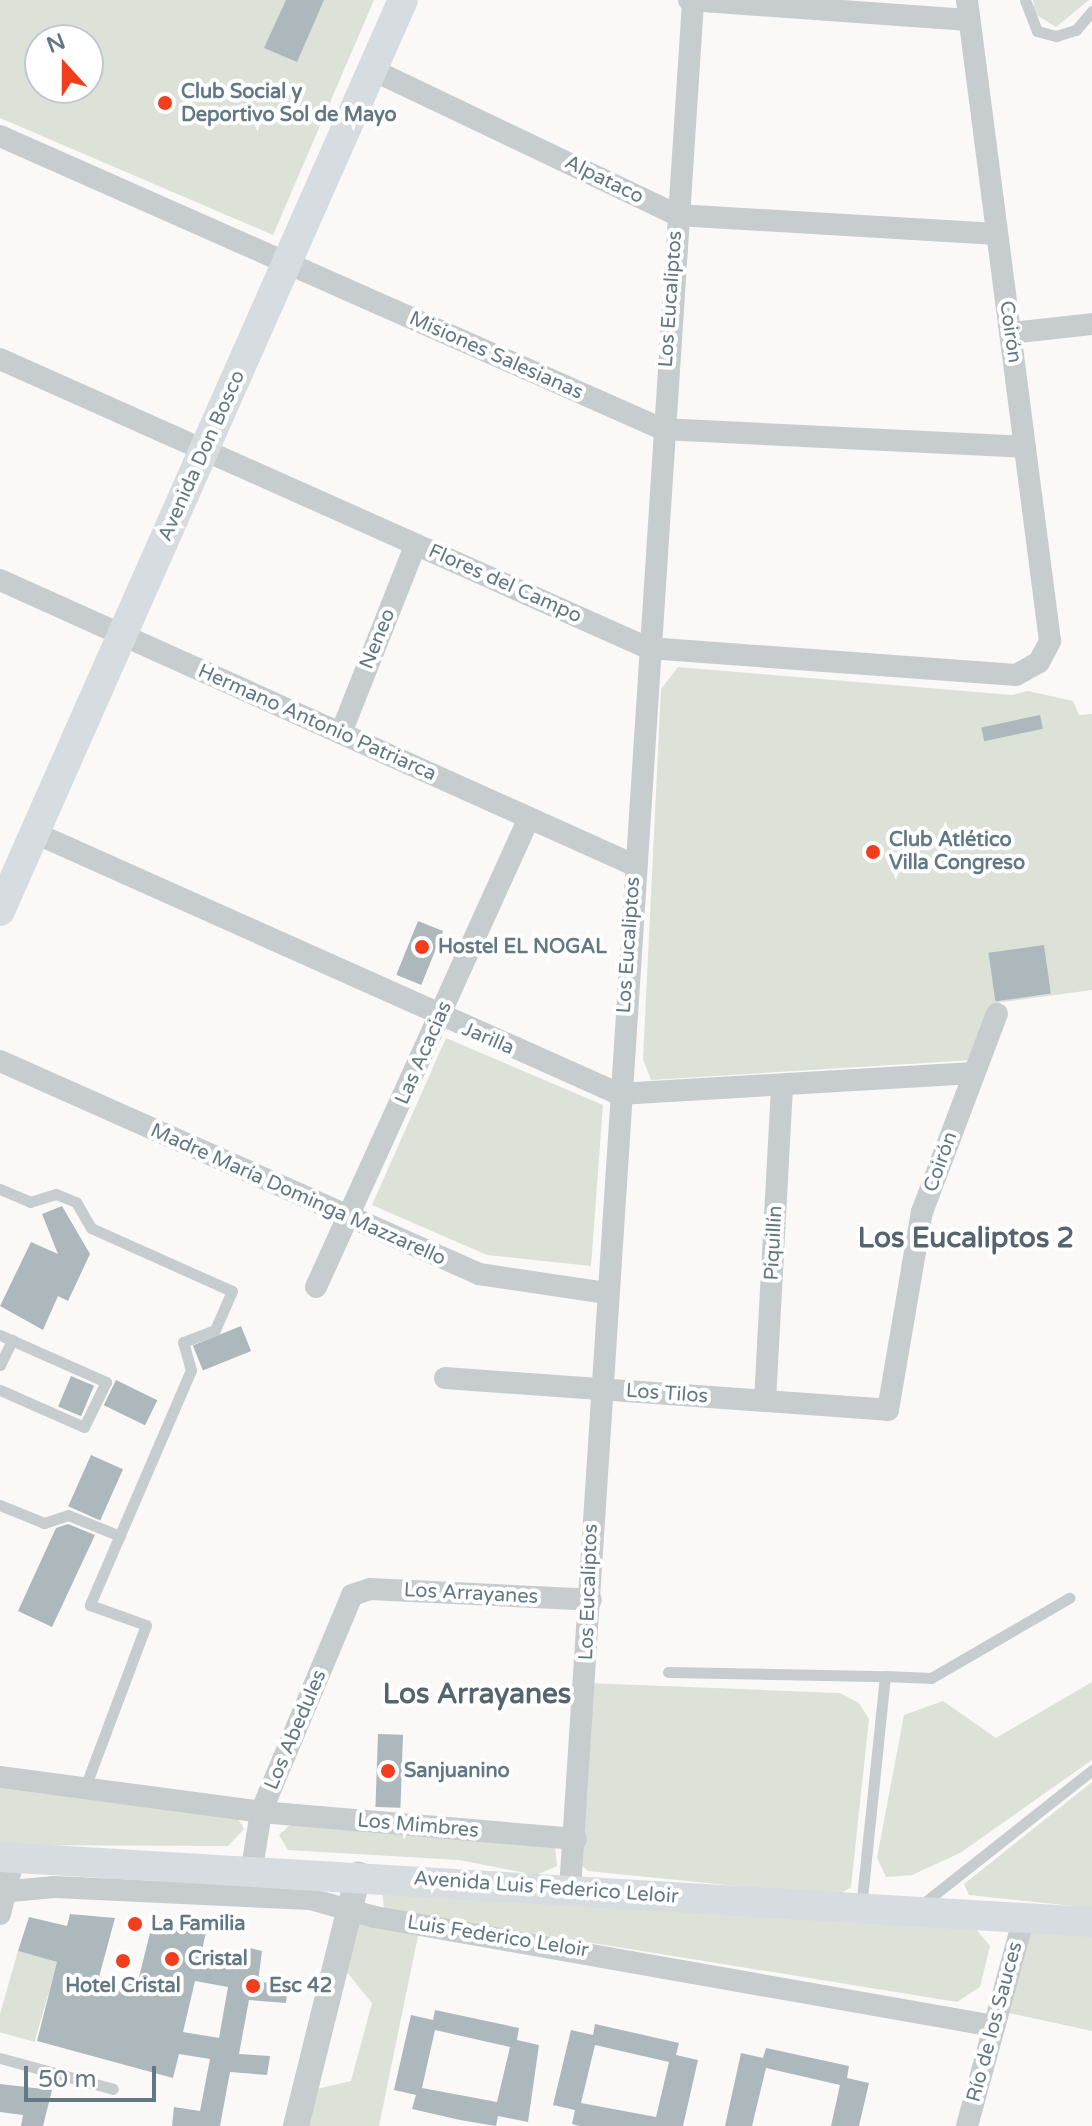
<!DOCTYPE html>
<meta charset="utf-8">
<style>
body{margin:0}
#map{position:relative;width:1092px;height:2126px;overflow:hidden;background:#faf9f7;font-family:"Varela Round",sans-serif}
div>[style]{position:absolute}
.green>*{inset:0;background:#dce2d8;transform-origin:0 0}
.building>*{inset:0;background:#adb8bd;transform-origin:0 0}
.service>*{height:11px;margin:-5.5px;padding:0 5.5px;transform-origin:5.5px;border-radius:5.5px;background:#c7cccf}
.minor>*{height:22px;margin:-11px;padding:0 11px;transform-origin:11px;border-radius:11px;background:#c7cccf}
.tertiary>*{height:26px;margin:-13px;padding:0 13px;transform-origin:13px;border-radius:13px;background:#c7cccf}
.secondary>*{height:30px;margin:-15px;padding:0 15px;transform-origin:15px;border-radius:15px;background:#d6dcdf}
.dots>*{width:22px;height:22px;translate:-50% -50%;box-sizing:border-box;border:4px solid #fff;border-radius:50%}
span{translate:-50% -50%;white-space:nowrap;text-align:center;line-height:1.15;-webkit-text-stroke:8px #fff;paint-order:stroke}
.poi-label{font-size:20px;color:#627885;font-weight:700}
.left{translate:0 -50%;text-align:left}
.street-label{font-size:20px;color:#627885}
.district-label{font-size:28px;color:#54656f;font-weight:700}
.north{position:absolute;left:24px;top:24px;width:80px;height:80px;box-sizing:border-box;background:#fff;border:2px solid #c0c9ce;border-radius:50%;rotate:339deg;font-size:22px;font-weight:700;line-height:32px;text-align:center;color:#627885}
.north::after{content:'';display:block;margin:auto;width:28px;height:36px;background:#f43d1d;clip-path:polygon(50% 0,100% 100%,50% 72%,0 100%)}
.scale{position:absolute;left:24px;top:2066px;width:132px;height:36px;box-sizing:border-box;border:4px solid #627885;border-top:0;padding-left:10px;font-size:24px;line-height:28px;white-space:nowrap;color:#627885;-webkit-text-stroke:6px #fff;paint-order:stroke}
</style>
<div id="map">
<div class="green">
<div style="clip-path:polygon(evenodd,0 0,374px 0,273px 235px,0 118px,0 0,40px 40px,88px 40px,88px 88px,40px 88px,40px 40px)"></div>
<div style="clip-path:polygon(1033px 0,1089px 0,1056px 27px,1035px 14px)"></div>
<div style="clip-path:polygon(678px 667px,1012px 695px,1028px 691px,1073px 701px,1079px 715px,1092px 714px,1092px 990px,996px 1003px,973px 1060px,651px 1080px,643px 1059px,661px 689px)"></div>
<div style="clip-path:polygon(446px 1038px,603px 1105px,591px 1266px,487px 1255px,372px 1205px)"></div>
<div style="clip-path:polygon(1092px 1682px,1092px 1760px,960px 1853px,912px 1875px,886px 1877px,877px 1858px,904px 1715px,943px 1701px,996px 1738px)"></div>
<div style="clip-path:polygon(589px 1683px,840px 1693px,859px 1703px,869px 1719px,851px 1887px,837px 1896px,588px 1871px,580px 1864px)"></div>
<div style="clip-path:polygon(1092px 1782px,1092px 1908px,969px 1895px,964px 1884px)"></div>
<div style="clip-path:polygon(0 1788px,238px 1819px,244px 1829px,228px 1846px,0 1845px)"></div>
<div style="clip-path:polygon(292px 1823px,555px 1845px,557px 1866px,536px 1875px,459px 1860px,288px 1850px,279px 1835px)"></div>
<div style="clip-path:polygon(382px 1890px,976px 1929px,990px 1946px,980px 1987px,957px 2002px,384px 1909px)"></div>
<div style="clip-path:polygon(357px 1923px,419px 1931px,379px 2126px,302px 2126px,312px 2090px,351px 2081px,372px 2003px,341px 1965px)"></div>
<div style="clip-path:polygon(1026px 1931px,1092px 1931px,1092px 2031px,1000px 2011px)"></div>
<div style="left:18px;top:1951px;width:41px;height:83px;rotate:16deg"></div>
</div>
<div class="building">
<div style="clip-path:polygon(286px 0,324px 0,297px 62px,264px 48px)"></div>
<div style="left:1040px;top:715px;width:14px;height:60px;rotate:78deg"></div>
<div style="left:418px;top:921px;width:27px;height:58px;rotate:22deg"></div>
<div style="left:1044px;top:945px;width:49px;height:56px;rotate:82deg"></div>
<div style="clip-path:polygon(62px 1206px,90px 1254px,68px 1301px,58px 1296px,43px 1330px,0 1306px,31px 1242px,58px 1254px,42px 1214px)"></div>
<div style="left:241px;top:1326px;width:27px;height:52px;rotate:68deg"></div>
<div style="left:71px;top:1376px;width:25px;height:33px;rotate:23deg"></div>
<div style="left:116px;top:1380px;width:46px;height:28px;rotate:26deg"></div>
<div style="left:91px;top:1455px;width:35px;height:56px;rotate:24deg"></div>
<div style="clip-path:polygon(68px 1524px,95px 1535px,52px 1627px,18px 1611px,56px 1528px)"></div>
<div style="left:378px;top:1734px;width:25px;height:73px;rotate:2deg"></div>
<div style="clip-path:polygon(evenodd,70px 1914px,115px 1918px,99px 1977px,137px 1985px,153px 1921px,206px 1932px,200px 1960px,238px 1966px,241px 1946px,262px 1951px,258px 1982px,288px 1984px,286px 2003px,249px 2000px,239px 2054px,270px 2056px,267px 2075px,230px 2072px,220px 2126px,172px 2126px,174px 2107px,200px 2111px,210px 2059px,179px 2054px,173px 2078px,37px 2041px,57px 1962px,18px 1951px,29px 1917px,67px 1926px,70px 1914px,195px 1981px,228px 1987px,219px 2038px,183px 2032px,195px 1981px)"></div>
<div style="clip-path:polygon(evenodd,435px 2010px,519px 2028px,517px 2040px,539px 2045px,528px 2122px,498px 2116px,496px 2126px,460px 2120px,412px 2109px,416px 2095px,394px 2090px,411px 2015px,433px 2020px,435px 2010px,435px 2030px,510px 2047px,497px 2102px,422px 2088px,435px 2030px)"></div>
<div style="clip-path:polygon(evenodd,595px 2024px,679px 2043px,676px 2055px,698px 2060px,683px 2126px,580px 2126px,572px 2124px,575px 2110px,553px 2105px,571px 2030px,593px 2035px,595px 2024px,595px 2045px,669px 2062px,656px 2117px,581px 2103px,595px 2045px)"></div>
<div style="clip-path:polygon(766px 2048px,849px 2066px,847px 2078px,869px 2083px,859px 2126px,831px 2126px,840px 2085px,766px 2068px,752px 2126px,725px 2126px,741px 2053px,763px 2058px)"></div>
<div style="clip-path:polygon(0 2084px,52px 2090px,43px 2126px,21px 2126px,23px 2115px,0 2112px)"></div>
</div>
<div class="service">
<div style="left:1025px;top:0;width:33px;rotate:69deg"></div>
<div style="left:1037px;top:31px;width:20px;rotate:15deg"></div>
<div style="left:1056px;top:36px;width:21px;rotate:-17deg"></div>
<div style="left:1076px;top:30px;width:25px;rotate:-50deg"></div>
<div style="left:0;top:1189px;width:33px;rotate:23deg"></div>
<div style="left:30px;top:1202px;width:27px;rotate:-17deg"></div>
<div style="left:56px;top:1194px;width:22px;rotate:22deg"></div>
<div style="left:76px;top:1202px;width:30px;rotate:60deg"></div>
<div style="left:91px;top:1228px;width:154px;rotate:24.1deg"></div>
<div style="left:232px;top:1291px;width:43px;rotate:113.6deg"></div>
<div style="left:215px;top:1330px;width:34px;rotate:159deg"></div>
<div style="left:183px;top:1342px;width:29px;rotate:74deg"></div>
<div style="left:191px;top:1370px;width:256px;rotate:113.3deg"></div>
<div style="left:90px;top:1605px;width:59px;rotate:19.7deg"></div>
<div style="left:146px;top:1625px;width:173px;rotate:110.6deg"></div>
<div style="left:0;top:1335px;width:116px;rotate:23.9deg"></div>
<div style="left:106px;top:1382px;width:50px;rotate:116.1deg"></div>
<div style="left:84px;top:1427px;width:92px;rotate:-156.2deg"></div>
<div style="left:0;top:1365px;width:28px;rotate:-64deg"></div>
<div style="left:0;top:1505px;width:48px;rotate:22.2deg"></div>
<div style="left:44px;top:1523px;width:25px;rotate:-18deg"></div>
<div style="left:68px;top:1515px;width:56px;rotate:22deg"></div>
<div style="left:668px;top:1672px;width:217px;rotate:1.1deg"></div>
<div style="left:920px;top:1906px;width:219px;rotate:-38.3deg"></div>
<div style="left:861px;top:1908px;width:233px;rotate:-84.1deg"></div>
<div style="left:885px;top:1676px;width:46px;rotate:2.5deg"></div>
<div style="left:931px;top:1678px;width:160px;rotate:-30.1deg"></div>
<div style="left:0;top:2058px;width:117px;rotate:15.3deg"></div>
</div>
<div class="minor">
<div style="left:689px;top:0;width:280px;rotate:4.1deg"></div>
<div style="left:373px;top:70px;width:337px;rotate:25.5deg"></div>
<div style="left:677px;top:215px;width:320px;rotate:3.4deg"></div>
<div style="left:0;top:136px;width:724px;rotate:23.87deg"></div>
<div style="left:662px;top:429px;width:362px;rotate:2.8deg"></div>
<div style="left:1011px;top:333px;width:81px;rotate:-6.3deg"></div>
<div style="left:0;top:359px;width:710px;rotate:24.04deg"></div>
<div style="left:648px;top:648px;width:369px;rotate:4.2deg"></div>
<div style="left:1016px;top:675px;width:26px;rotate:-29deg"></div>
<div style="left:1039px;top:662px;width:24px;rotate:-62deg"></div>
<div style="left:1050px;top:641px;width:646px;rotate:-97.38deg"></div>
<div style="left:0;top:580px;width:695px;rotate:24.21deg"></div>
<div style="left:341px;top:733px;width:203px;rotate:-68.4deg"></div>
<div style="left:35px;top:833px;width:640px;rotate:24.08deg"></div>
<div style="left:619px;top:1094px;width:355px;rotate:-3.4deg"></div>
<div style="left:0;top:1061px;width:524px;rotate:23.97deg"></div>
<div style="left:479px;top:1274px;width:128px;rotate:8.5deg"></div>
<div style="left:316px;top:1287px;width:515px;rotate:-65.57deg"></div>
<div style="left:445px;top:1378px;width:444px;rotate:4.1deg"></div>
<div style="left:888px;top:1410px;width:201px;rotate:-80.3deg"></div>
<div style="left:922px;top:1212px;width:212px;rotate:-69.3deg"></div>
<div style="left:765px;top:1401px;width:316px;rotate:-86.9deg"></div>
<div style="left:0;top:1777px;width:263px;rotate:7.6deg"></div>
<div style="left:261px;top:1812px;width:316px;rotate:4.9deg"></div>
<div style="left:252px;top:1868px;width:57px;rotate:-80.9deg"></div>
<div style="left:261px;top:1812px;width:235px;rotate:-67.2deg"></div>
<div style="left:352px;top:1595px;width:19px;rotate:-18deg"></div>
<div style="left:370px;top:1589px;width:221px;rotate:2.8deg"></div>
<div style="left:570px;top:1889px;width:1891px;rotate:-86.27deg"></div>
<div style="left:0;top:1892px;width:55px;rotate:-5.2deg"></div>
<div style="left:55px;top:1887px;width:255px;rotate:2.7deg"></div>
<div style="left:310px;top:1899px;width:67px;rotate:15.5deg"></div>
<div style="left:375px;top:1917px;width:629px;rotate:9.99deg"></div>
<div style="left:0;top:1914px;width:59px;rotate:-76.2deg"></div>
<div style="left:967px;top:2126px;width:217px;rotate:-74.7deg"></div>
</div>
<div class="tertiary">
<div style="left:296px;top:2126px;width:259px;rotate:-76.1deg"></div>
</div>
<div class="secondary">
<div style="left:0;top:911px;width:996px;rotate:-66.14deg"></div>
<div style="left:0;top:1857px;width:1094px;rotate:3.41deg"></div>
</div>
<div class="dots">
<div style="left:165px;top:103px;background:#f43d1d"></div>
<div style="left:873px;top:852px;background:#f43d1d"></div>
<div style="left:422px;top:947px;background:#f43d1d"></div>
<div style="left:388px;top:1771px;background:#f43d1d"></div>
<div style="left:135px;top:1924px;background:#f43d1d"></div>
<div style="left:172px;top:1959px;background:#f43d1d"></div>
<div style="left:123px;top:1961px;background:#f43d1d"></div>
<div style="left:253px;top:1986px;background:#f43d1d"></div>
</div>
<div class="poi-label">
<span class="left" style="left:181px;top:104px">Club Social y<br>Deportivo Sol de Mayo</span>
<span class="left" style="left:889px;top:852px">Club Atlético<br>Villa Congreso</span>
<span class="left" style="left:438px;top:947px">Hostel EL NOGAL</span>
<span class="left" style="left:404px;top:1771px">Sanjuanino</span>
<span class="left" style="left:151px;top:1924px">La Familia</span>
<span class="left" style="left:188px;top:1959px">Cristal</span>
<span style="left:123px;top:1986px">Hotel Cristal</span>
<span class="left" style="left:269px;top:1986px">Esc 42</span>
</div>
<div class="street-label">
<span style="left:604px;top:180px;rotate:26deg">Alpataco</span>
<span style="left:671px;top:299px;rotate:-86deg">Los Eucaliptos</span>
<span style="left:1010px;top:332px;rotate:82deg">Coirón</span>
<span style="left:496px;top:356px;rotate:24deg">Misiones Salesianas</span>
<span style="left:202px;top:456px;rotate:-66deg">Avenida Don Bosco</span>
<span style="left:505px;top:584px;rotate:24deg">Flores del Campo</span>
<span style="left:378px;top:639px;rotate:-68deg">Neneo</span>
<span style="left:317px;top:723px;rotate:24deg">Hermano Antonio Patriarca</span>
<span style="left:629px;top:945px;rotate:-86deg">Los Eucaliptos</span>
<span style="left:488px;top:1039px;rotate:23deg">Jarilla</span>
<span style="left:424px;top:1053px;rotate:-66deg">Las Acacias</span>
<span style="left:941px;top:1162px;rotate:-70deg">Coirón</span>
<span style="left:298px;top:1195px;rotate:24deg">Madre María Dominga Mazzarello</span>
<span style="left:774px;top:1243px;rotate:-87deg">Piquillín</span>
<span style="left:667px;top:1394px;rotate:4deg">Los Tilos</span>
<span style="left:589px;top:1592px;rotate:-88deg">Los Eucaliptos</span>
<span style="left:471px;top:1594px;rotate:3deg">Los Arrayanes</span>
<span style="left:296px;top:1730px;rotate:-67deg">Los Abedules</span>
<span style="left:418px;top:1826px;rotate:5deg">Los Mimbres</span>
<span style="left:546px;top:1888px;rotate:4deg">Avenida Luis Federico Leloir</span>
<span style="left:498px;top:1937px;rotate:9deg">Luis Federico Leloir</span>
<span style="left:995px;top:2022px;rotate:-75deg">Río de los Sauces</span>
</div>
<div class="district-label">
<span style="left:966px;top:1238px">Los Eucaliptos 2</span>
<span style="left:477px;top:1694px">Los Arrayanes</span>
</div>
<div class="north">N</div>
<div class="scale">50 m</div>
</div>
